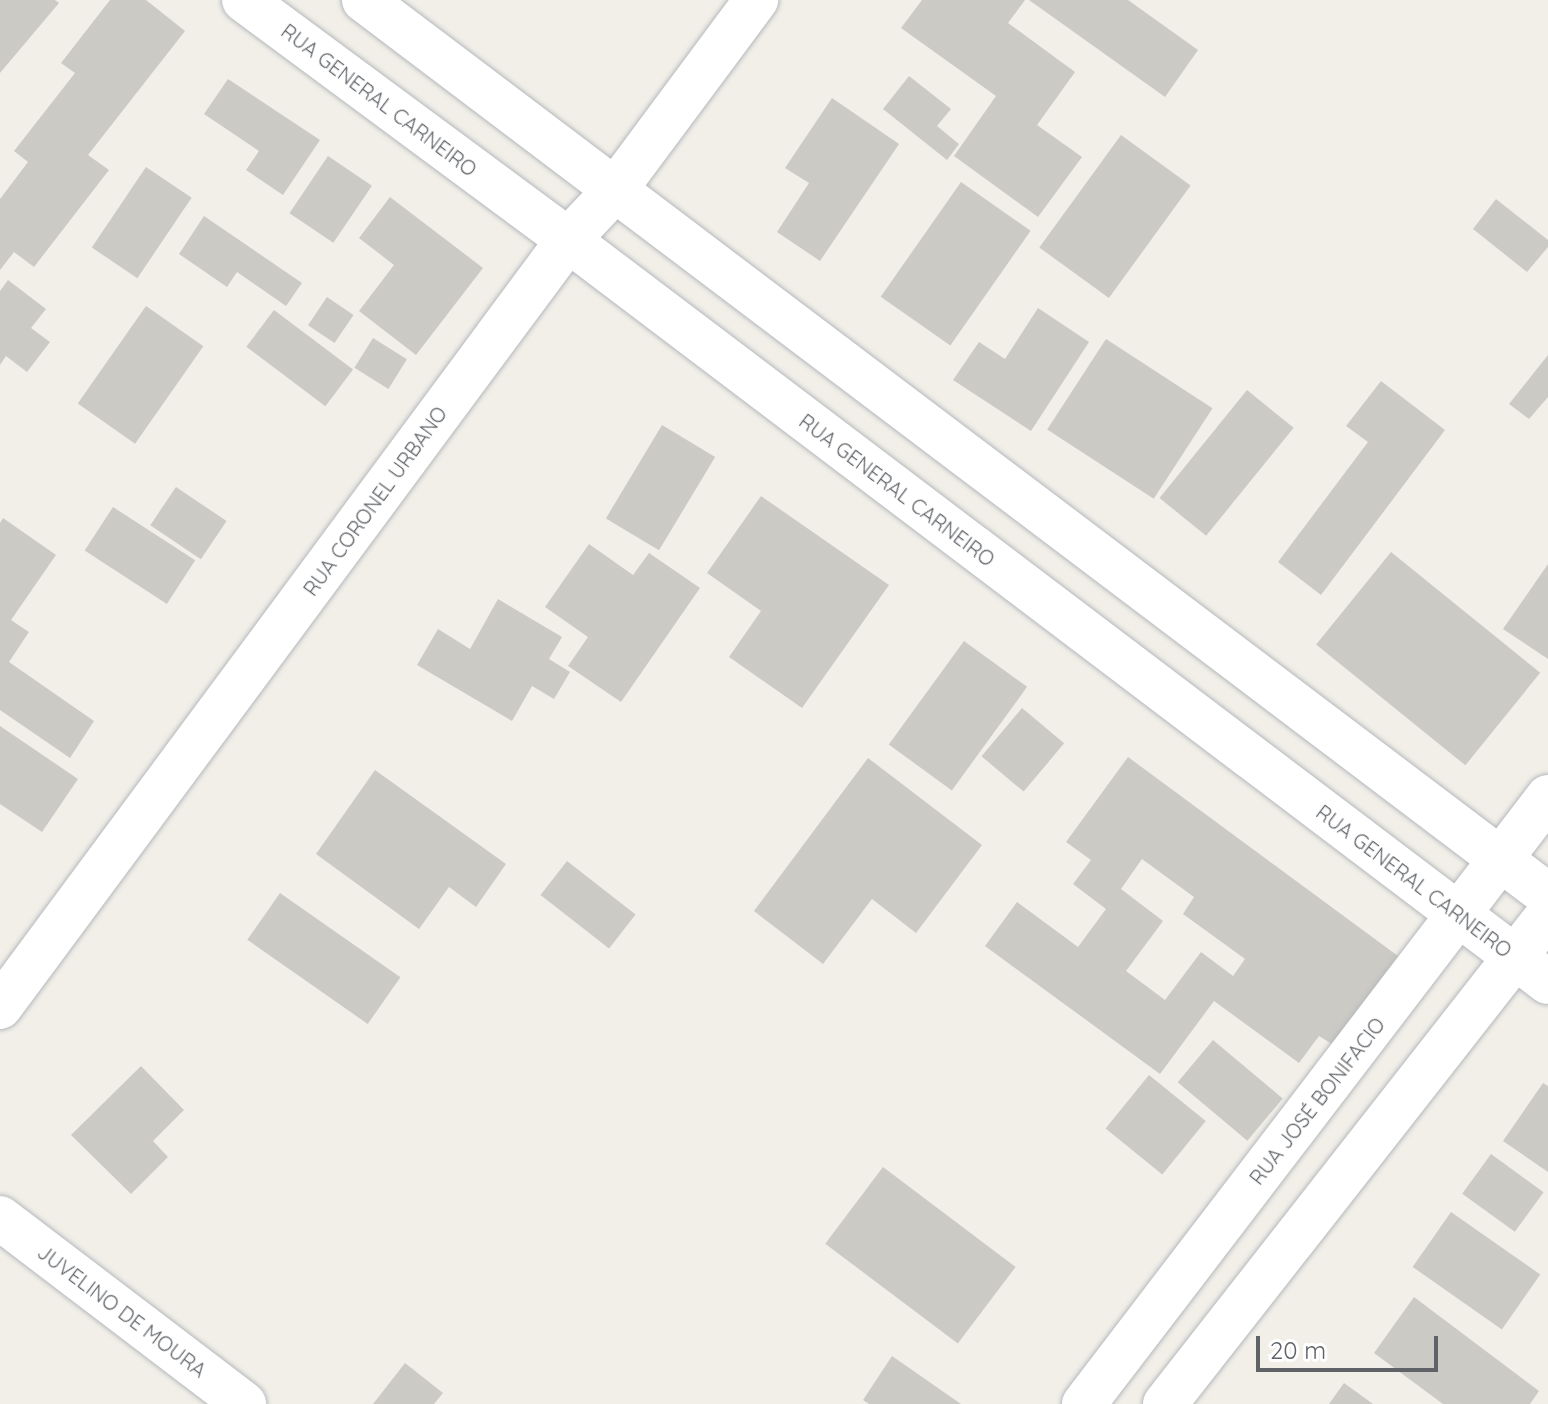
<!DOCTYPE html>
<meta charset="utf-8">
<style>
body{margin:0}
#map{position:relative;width:1548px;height:1404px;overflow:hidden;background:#f1efe8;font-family:Quicksand,sans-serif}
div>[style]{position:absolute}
.building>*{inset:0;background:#cccac5;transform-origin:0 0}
.roads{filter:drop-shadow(0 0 2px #b5b8bc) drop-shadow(0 0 2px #b5b8bc)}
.minor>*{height:44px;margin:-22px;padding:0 22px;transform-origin:22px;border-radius:22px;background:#fff}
span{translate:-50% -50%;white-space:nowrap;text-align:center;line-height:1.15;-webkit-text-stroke:7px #fff;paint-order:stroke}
.street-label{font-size:20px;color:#5f6368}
.scale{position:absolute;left:1256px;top:1336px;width:182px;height:36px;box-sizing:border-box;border:4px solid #5f6368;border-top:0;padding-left:10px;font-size:24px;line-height:28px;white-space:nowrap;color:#5f6368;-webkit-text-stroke:6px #fff;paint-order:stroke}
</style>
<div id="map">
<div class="building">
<div style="clip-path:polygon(0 0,55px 0,59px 3px,0 73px)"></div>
<div style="clip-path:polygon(110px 0,146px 0,185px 31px,88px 155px,109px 170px,34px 267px,14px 252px,0 270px,0 199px,28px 162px,14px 151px,75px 73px,61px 63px)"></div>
<div style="clip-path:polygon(922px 0,1025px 0,1008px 23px,1075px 72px,1037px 125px,1082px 157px,1038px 217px,954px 156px,996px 96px,901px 28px)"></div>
<div style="clip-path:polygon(1029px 0,1128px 0,1198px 50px,1165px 97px)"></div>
<div style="clip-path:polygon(909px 76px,951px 109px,937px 126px,959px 144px,947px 160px,883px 109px)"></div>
<div style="clip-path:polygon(228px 79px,320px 140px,283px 195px,246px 170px,259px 151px,204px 114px)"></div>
<div style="clip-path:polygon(832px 98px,899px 144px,820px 261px,777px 232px,809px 183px,785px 168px)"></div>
<div style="left:1121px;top:135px;width:86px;height:139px;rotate:36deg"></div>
<div style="left:328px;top:156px;width:53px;height:69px;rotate:34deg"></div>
<div style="left:146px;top:167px;width:55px;height:97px;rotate:34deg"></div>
<div style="left:961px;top:182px;width:85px;height:140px;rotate:35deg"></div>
<div style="clip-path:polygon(390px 197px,483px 268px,416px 355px,359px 311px,394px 265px,359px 238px)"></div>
<div style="clip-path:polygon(1496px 199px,1548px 240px,1548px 247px,1527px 272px,1473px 229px)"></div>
<div style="clip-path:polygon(204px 216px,302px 283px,286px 306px,237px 272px,227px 287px,179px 254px)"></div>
<div style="clip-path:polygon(8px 280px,46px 309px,31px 328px,50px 342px,27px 372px,6px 356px,0 365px,0 291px)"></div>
<div style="left:327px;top:297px;width:32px;height:34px;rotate:34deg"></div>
<div style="left:146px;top:306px;width:70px;height:119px;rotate:35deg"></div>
<div style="clip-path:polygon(1038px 308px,1089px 342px,1031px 431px,953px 380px,979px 342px,1005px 359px)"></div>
<div style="left:274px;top:310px;width:99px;height:46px;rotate:37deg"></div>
<div style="left:373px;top:338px;width:40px;height:35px;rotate:32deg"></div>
<div style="left:1106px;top:339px;width:127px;height:108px;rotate:33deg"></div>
<div style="clip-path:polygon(1548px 355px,1548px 397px,1529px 419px,1509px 404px)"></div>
<div style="clip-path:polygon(1381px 381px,1445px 430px,1321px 595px,1278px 562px,1368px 442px,1346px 426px)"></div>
<div style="left:1247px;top:390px;width:60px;height:139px;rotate:39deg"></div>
<div style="left:662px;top:425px;width:62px;height:109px;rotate:31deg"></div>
<div style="left:176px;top:487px;width:61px;height:46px;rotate:34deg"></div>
<div style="clip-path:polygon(761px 496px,889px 585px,802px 708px,729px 657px,761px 611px,707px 573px)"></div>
<div style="left:113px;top:507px;width:98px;height:52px;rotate:33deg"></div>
<div style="clip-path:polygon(3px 518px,56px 555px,11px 620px,29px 632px,9px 662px,94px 721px,70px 758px,0 710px,0 523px)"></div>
<div style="clip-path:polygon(589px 544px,633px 575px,649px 553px,700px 588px,621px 702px,568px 666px,588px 637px,545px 607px)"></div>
<div style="left:1391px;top:552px;width:192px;height:119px;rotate:39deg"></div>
<div style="clip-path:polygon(1548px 564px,1548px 659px,1503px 629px)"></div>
<div style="clip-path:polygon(498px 599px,562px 637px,549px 659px,570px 672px,554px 699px,532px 686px,512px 721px,417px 665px,438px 629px,470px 649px)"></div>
<div style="left:964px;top:641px;width:78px;height:128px;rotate:36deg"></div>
<div style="left:1022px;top:708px;width:55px;height:63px;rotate:40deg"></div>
<div style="clip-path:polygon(0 726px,78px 779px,42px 832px,0 804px)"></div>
<div style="clip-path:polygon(evenodd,1128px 757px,1398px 956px,1332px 1044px,1319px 1036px,1299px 1063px,1214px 1001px,1160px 1074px,985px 946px,1017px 902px,1078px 947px,1106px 909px,1073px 884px,1091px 860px,1066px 842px,1128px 757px,1142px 859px,1194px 897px,1183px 914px,1245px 959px,1233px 976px,1201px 952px,1165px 1000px,1126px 971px,1163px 921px,1121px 889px,1142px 859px)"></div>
<div style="clip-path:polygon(868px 758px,982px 845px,916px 933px,872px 899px,823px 964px,754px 911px)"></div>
<div style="clip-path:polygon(375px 770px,506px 864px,476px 907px,449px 887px,419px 929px,316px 854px)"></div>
<div style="left:567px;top:861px;width:87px;height:43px;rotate:38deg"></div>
<div style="left:280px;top:893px;width:147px;height:57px;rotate:35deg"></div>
<div style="left:1213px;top:1040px;width:91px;height:55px;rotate:40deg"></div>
<div style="clip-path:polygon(141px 1066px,184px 1110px,153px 1141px,168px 1157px,131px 1194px,71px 1135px)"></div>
<div style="left:1149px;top:1075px;width:73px;height:69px;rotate:39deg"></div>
<div style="clip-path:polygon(1543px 1083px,1548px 1086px,1548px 1172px,1503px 1141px)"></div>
<div style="left:1491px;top:1154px;width:65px;height:49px;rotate:36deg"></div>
<div style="left:883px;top:1167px;width:166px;height:96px;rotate:37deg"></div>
<div style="left:1451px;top:1212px;width:109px;height:67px;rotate:35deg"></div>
<div style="clip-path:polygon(1414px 1297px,1539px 1391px,1530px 1404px,1443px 1404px,1374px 1353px)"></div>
<div style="clip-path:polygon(892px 1356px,961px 1404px,869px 1404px,863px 1400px)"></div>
<div style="clip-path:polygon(405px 1363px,443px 1393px,434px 1404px,373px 1404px)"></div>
<div style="clip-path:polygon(1344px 1383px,1373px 1404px,1329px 1404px)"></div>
</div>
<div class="roads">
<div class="minor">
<div style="left:244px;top:0;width:403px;rotate:36.5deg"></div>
<div style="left:568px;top:240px;width:1229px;rotate:37.13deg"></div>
<div style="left:364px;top:0;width:1484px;rotate:37.09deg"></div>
<div style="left:0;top:1007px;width:954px;rotate:-53.48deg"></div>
<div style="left:568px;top:240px;width:69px;rotate:-46.8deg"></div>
<div style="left:615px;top:190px;width:237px;rotate:-53.4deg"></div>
<div style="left:0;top:1218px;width:307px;rotate:37.3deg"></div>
<div style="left:1084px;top:1404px;width:764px;rotate:-52.61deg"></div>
<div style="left:1165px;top:1404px;width:621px;rotate:-51.93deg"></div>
</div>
</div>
<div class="street-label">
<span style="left:379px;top:100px;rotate:37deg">RUA GENERAL CARNEIRO</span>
<span style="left:897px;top:490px;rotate:37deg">RUA GENERAL CARNEIRO</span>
<span style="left:375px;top:501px;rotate:-54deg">RUA CORONEL URBANO</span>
<span style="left:1414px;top:881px;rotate:37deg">RUA GENERAL CARNEIRO</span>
<span style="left:1317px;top:1101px;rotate:-52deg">RUA JOSÉ BONIFACIO</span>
<span style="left:122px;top:1311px;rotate:37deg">JUVELINO DE MOURA</span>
</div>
<div class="scale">20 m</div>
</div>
